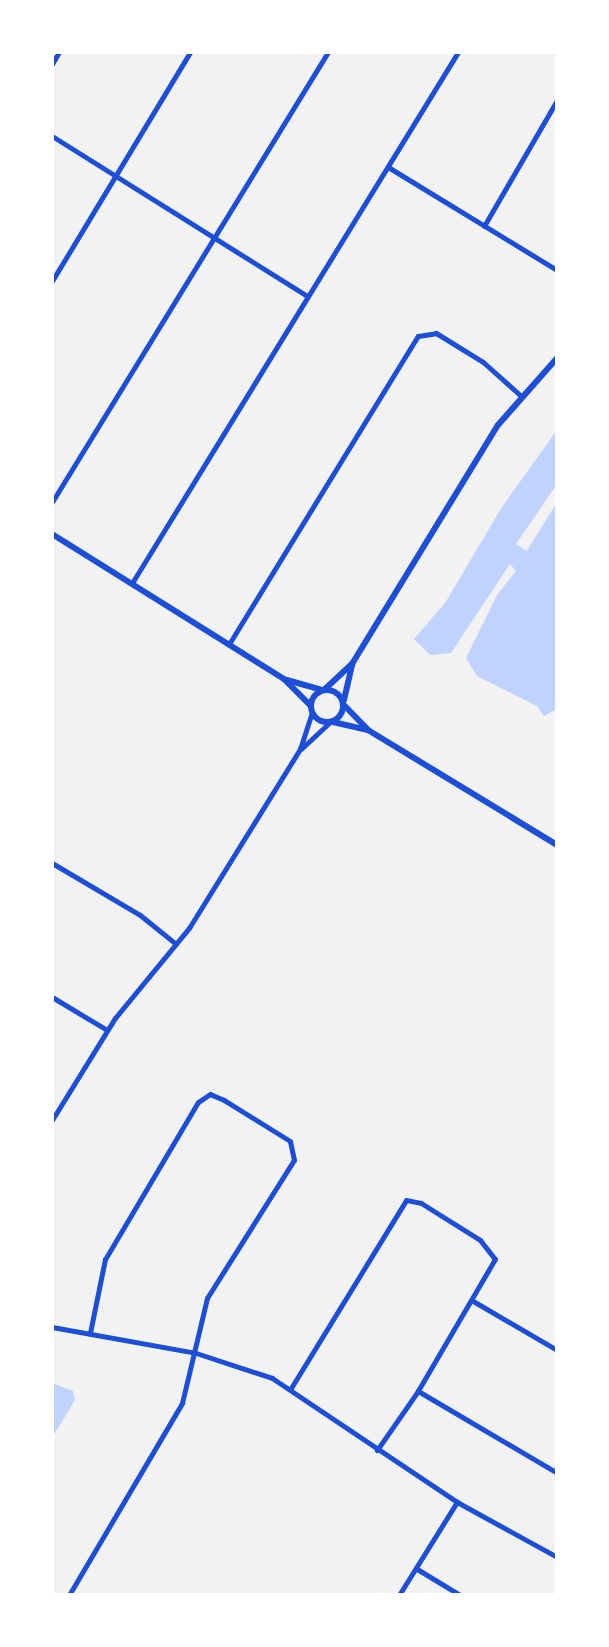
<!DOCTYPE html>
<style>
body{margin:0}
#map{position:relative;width:609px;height:1647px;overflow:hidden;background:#f2f2f2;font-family:Raleway,sans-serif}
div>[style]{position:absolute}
.water>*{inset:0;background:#bfd3fe}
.minor>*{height:5px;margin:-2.5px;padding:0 2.5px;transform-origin:2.5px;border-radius:2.5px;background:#1d4ed8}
.tertiary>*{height:6px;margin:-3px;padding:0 3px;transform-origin:3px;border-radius:3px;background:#1d4ed8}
.tertiary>.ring{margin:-3px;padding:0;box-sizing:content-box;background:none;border:6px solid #1d4ed8;border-radius:50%}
span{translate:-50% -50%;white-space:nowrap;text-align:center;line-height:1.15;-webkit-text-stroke:7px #fff;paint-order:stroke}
.frame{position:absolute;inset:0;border:54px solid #fff;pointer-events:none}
</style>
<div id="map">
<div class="water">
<div style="clip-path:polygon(557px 430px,557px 484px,516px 544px,527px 551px,557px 502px,557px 709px,544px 716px,537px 706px,477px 676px,466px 658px,497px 595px,516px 571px,510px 564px,451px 653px,430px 655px,414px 639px,445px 603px,502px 507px)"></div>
<div style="clip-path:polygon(52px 1383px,73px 1391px,75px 1400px,52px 1438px)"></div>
</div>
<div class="minor">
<div style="left:52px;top:64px;width:14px;rotate:-60deg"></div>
<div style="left:52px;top:136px;width:301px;rotate:32.1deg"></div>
<div style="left:388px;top:167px;width:198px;rotate:31.4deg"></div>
<div style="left:484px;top:226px;width:146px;rotate:-59.9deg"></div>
<div style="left:52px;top:281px;width:267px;rotate:-58.9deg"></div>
<div style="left:52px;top:502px;width:528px;rotate:-58.48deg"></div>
<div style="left:132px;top:583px;width:623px;rotate:-58.45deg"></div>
<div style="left:229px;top:644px;width:361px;rotate:-58.5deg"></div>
<div style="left:418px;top:336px;width:18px;rotate:-9deg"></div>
<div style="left:436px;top:333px;width:55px;rotate:31.7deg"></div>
<div style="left:483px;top:362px;width:51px;rotate:41.8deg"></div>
<div style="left:301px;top:749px;width:40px;rotate:-43deg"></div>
<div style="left:52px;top:863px;width:102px;rotate:30.6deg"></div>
<div style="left:140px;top:915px;width:46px;rotate:38.9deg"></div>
<div style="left:52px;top:997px;width:64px;rotate:31deg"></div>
<div style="left:52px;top:1120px;width:120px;rotate:-58.3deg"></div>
<div style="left:115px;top:1018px;width:117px;rotate:-50.6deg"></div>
<div style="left:189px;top:928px;width:211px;rotate:-58.2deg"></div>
<div style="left:300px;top:749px;width:39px;rotate:-72deg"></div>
<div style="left:473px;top:1301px;width:97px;rotate:30.3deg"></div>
<div style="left:52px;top:1327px;width:146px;rotate:10.2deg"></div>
<div style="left:196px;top:1353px;width:80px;rotate:18.2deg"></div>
<div style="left:272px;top:1378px;width:223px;rotate:33.8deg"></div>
<div style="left:457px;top:1502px;width:114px;rotate:28.8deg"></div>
<div style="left:291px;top:1388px;width:220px;rotate:-58.5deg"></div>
<div style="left:406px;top:1200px;width:15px;rotate:11deg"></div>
<div style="left:421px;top:1203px;width:70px;rotate:32.1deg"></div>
<div style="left:480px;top:1240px;width:24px;rotate:52deg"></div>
<div style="left:495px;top:1259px;width:153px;rotate:120.3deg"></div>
<div style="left:418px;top:1391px;width:72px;rotate:124.8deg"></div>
<div style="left:418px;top:1391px;width:161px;rotate:30.5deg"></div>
<div style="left:417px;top:1569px;width:50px;rotate:31.2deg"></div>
<div style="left:69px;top:1595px;width:223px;rotate:-59.5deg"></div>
<div style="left:182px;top:1403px;width:108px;rotate:-76.6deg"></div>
<div style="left:207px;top:1298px;width:163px;rotate:-57.8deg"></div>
<div style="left:294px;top:1160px;width:19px;rotate:-102deg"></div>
<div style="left:290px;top:1141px;width:78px;rotate:-148.2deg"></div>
<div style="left:224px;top:1100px;width:15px;rotate:-157deg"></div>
<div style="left:210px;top:1094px;width:14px;rotate:146deg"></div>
<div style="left:198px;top:1102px;width:182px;rotate:120.6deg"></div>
<div style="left:105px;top:1259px;width:76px;rotate:101.5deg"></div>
<div style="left:399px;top:1595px;width:110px;rotate:-58.1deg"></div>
</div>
<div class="tertiary">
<div style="left:52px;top:534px;width:274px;rotate:32deg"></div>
<div style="left:284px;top:679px;width:38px;rotate:45deg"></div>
<div style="left:287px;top:680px;width:37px;rotate:16deg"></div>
<div style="left:325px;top:689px;width:37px;rotate:-43deg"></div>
<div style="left:352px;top:664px;width:280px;rotate:-58.6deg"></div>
<div style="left:498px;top:425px;width:89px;rotate:-48.6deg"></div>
<div class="ring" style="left:311px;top:690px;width:26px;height:26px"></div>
<div style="left:344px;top:700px;width:37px;rotate:-77deg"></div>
<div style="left:343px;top:704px;width:36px;rotate:46deg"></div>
<div style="left:368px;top:730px;width:221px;rotate:31.3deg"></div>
<div style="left:333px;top:722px;width:36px;rotate:13deg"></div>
</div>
<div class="frame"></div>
</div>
